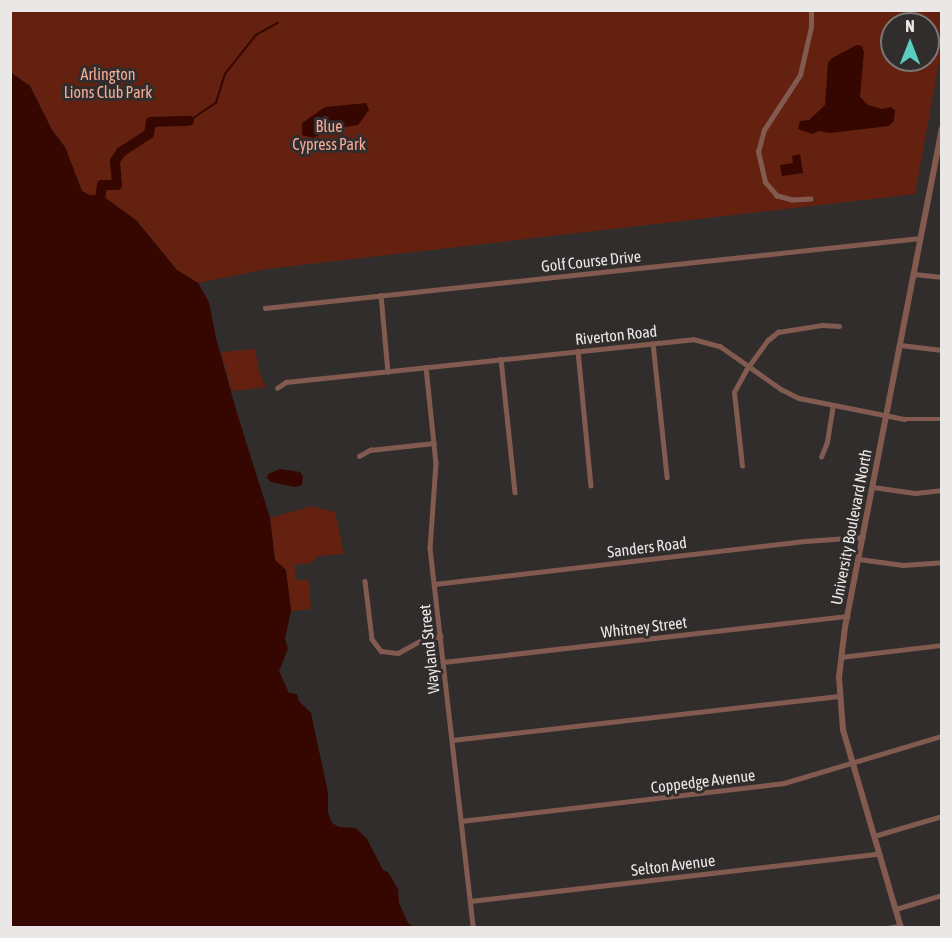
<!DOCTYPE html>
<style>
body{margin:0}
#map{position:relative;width:952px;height:938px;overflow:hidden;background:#302d2c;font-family:"Asap Condensed",sans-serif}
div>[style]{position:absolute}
.green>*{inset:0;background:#652110}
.water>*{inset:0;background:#350700}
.stream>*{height:1.5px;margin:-0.75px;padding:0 0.75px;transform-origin:0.75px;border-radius:0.75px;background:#350700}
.river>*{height:10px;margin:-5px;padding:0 5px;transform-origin:5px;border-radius:5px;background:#350700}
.minor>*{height:4.5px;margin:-2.25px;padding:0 2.25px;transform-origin:2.25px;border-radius:2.25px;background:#825a50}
.tertiary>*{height:6px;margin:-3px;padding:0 3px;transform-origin:3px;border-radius:3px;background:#825a50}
span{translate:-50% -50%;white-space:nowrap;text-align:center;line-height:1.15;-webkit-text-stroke:6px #302d2c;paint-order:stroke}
.park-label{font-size:16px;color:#f6ab98}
.street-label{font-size:16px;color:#eae8e7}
.frame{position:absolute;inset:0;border:12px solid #eae8e7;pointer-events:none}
.north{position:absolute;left:880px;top:12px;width:60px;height:60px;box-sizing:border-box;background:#302d2c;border:2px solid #7a7877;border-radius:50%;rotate:0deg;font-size:16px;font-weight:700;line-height:24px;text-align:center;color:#eae8e7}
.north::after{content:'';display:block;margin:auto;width:21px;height:27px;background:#58cec1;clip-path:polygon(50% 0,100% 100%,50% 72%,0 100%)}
</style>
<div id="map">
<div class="green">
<div style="clip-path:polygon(evenodd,941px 10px,942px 45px,915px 194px,267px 269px,198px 283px,177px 270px,136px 220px,102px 195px,90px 195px,82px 191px,65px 147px,52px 130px,30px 86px,11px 72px,10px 11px,941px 10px,892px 24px,928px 24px,928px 60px,892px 60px,892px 24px)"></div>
<div style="clip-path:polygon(255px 349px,259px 372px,266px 387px,232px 391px,221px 352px)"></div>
<div style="clip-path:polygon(311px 506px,335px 512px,344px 554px,318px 556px,310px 563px,294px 565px,296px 580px,307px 580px,309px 582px,311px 609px,291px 611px,286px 570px,275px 560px,270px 518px)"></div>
</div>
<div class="water">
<div style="clip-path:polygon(857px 45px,862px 46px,864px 52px,860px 97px,868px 105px,882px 109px,891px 107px,895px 110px,894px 121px,889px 126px,830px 133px,819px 131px,812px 134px,798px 129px,800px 121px,809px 120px,825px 105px,828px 63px,832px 58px)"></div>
<div style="clip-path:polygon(10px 72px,30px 86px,52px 130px,65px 147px,82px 191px,90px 195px,101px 195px,136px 220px,177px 270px,198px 283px,209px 302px,216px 338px,237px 413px,270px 518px,275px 560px,286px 570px,291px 611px,285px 638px,288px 649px,279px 671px,289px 693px,297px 694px,299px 701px,311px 713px,328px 793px,328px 812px,332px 823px,339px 827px,356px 828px,367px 839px,383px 870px,388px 872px,398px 889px,399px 903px,408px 923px,414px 927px,11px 927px)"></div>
<div style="clip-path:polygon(366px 103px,369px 110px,358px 125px,331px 129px,313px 138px,302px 135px,302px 123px,325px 107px)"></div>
<div style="clip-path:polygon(800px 154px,803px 173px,782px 176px,780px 165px,793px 163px,792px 156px)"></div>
<div style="clip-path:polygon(280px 469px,300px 472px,303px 476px,302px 485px,295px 487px,271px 482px,267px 478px,268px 474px)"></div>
</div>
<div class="stream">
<div style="left:189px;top:121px;width:32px;rotate:-34deg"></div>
<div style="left:216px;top:103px;width:30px;rotate:-73deg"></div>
<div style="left:225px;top:74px;width:50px;rotate:-51.5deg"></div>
<div style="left:256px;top:35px;width:25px;rotate:-29deg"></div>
</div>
<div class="river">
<div style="left:93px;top:203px;width:7px;rotate:-16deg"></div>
<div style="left:100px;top:201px;width:16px;rotate:-83deg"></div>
<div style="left:102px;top:185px;width:15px"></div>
<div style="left:117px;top:185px;width:24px;rotate:-95deg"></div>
<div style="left:115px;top:161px;width:11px;rotate:-56deg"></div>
<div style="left:121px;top:152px;width:33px;rotate:-33deg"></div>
<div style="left:149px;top:134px;width:12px;rotate:-81deg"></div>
<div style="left:151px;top:122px;width:38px;rotate:-2deg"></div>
</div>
<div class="minor">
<div style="left:811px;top:199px;width:19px;rotate:177deg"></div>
<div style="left:792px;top:200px;width:16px;rotate:-165deg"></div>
<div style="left:777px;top:196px;width:18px;rotate:-131deg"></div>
<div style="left:765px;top:182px;width:31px;rotate:-103deg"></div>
<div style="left:758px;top:152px;width:23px;rotate:-75deg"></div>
<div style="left:764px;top:130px;width:66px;rotate:-56.8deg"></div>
<div style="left:800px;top:75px;width:49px;rotate:-77.1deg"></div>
<div style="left:811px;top:27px;width:17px;rotate:-90deg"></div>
<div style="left:914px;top:274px;width:28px;rotate:6deg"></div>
<div style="left:381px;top:295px;width:77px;rotate:84.8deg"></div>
<div style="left:265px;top:308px;width:659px;rotate:-6.1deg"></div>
<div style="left:653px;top:343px;width:135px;rotate:84deg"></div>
<div style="left:900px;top:345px;width:42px;rotate:6.8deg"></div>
<div style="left:578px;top:351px;width:135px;rotate:84.5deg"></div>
<div style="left:501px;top:359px;width:134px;rotate:84deg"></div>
<div style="left:426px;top:367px;width:97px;rotate:84.1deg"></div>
<div style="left:436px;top:463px;width:85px;rotate:94deg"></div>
<div style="left:430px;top:548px;width:382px;rotate:83.5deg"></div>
<div style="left:277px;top:388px;width:11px;rotate:-34deg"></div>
<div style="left:286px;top:382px;width:409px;rotate:-6deg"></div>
<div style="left:693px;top:339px;width:28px;rotate:15deg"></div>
<div style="left:720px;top:346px;width:75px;rotate:35.2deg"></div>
<div style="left:781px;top:389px;width:20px;rotate:27deg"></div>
<div style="left:799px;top:398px;width:107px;rotate:11.3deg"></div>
<div style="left:904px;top:419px;width:38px"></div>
<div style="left:359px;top:456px;width:13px;rotate:-29deg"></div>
<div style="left:370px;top:450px;width:64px;rotate:-6.2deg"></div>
<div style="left:821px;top:457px;width:16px;rotate:-68deg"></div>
<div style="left:827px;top:442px;width:36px;rotate:-81deg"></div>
<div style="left:742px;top:466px;width:74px;rotate:-96.2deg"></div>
<div style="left:734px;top:392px;width:25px;rotate:-61deg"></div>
<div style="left:746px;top:370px;width:37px;rotate:-54deg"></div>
<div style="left:768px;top:340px;width:13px;rotate:-39deg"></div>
<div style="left:778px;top:332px;width:45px;rotate:-9deg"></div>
<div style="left:822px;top:325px;width:17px;rotate:3deg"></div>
<div style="left:873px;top:487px;width:42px;rotate:8.1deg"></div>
<div style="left:915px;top:493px;width:27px;rotate:-6deg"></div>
<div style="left:859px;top:559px;width:44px;rotate:7.8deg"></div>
<div style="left:903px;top:565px;width:39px;rotate:-4deg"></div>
<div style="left:365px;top:581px;width:58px;rotate:83.1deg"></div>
<div style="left:372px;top:639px;width:15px;rotate:53deg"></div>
<div style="left:381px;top:651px;width:17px;rotate:7deg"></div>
<div style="left:398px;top:653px;width:25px;rotate:-29deg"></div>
<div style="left:420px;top:641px;width:21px;rotate:-14deg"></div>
<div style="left:434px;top:584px;width:373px;rotate:-6.6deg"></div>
<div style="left:805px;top:541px;width:58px;rotate:-3.9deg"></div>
<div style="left:841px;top:657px;width:102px;rotate:-6.8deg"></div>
<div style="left:443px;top:662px;width:407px;rotate:-6.5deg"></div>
<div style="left:452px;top:740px;width:389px;rotate:-6.5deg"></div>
<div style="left:461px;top:821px;width:325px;rotate:-6.7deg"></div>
<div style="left:784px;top:783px;width:165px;rotate:-16.6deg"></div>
<div style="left:874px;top:836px;width:71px;rotate:-16.4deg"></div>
<div style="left:470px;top:901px;width:412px;rotate:-6.6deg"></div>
<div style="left:896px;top:909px;width:48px;rotate:-16.9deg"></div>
<div style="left:886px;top:928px;width:15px;rotate:-8deg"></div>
</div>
<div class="tertiary">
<div style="left:901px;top:928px;width:206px;rotate:-106.3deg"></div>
<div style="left:843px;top:730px;width:53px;rotate:-94.3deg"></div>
<div style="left:839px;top:677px;width:50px;rotate:-83.2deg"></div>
<div style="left:845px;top:627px;width:508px;rotate:-79deg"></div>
</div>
<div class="park-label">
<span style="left:108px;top:83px">Arlington<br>Lions Club Park</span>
<span style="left:329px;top:135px">Blue<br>Cypress Park</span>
</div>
<div class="street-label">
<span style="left:591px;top:261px;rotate:-6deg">Golf Course Drive</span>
<span style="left:616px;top:335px;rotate:-6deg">Riverton Road</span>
<span style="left:851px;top:527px;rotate:-79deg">University Boulevard North</span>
<span style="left:647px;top:547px;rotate:-7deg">Sanders Road</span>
<span style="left:644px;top:627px;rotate:-7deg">Whitney Street</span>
<span style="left:429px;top:649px;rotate:-96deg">Wayland Street</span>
<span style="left:703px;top:781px;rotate:-7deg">Coppedge Avenue</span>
<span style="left:673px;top:865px;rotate:-7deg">Selton Avenue</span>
</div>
<div class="frame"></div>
<div class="north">N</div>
</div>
